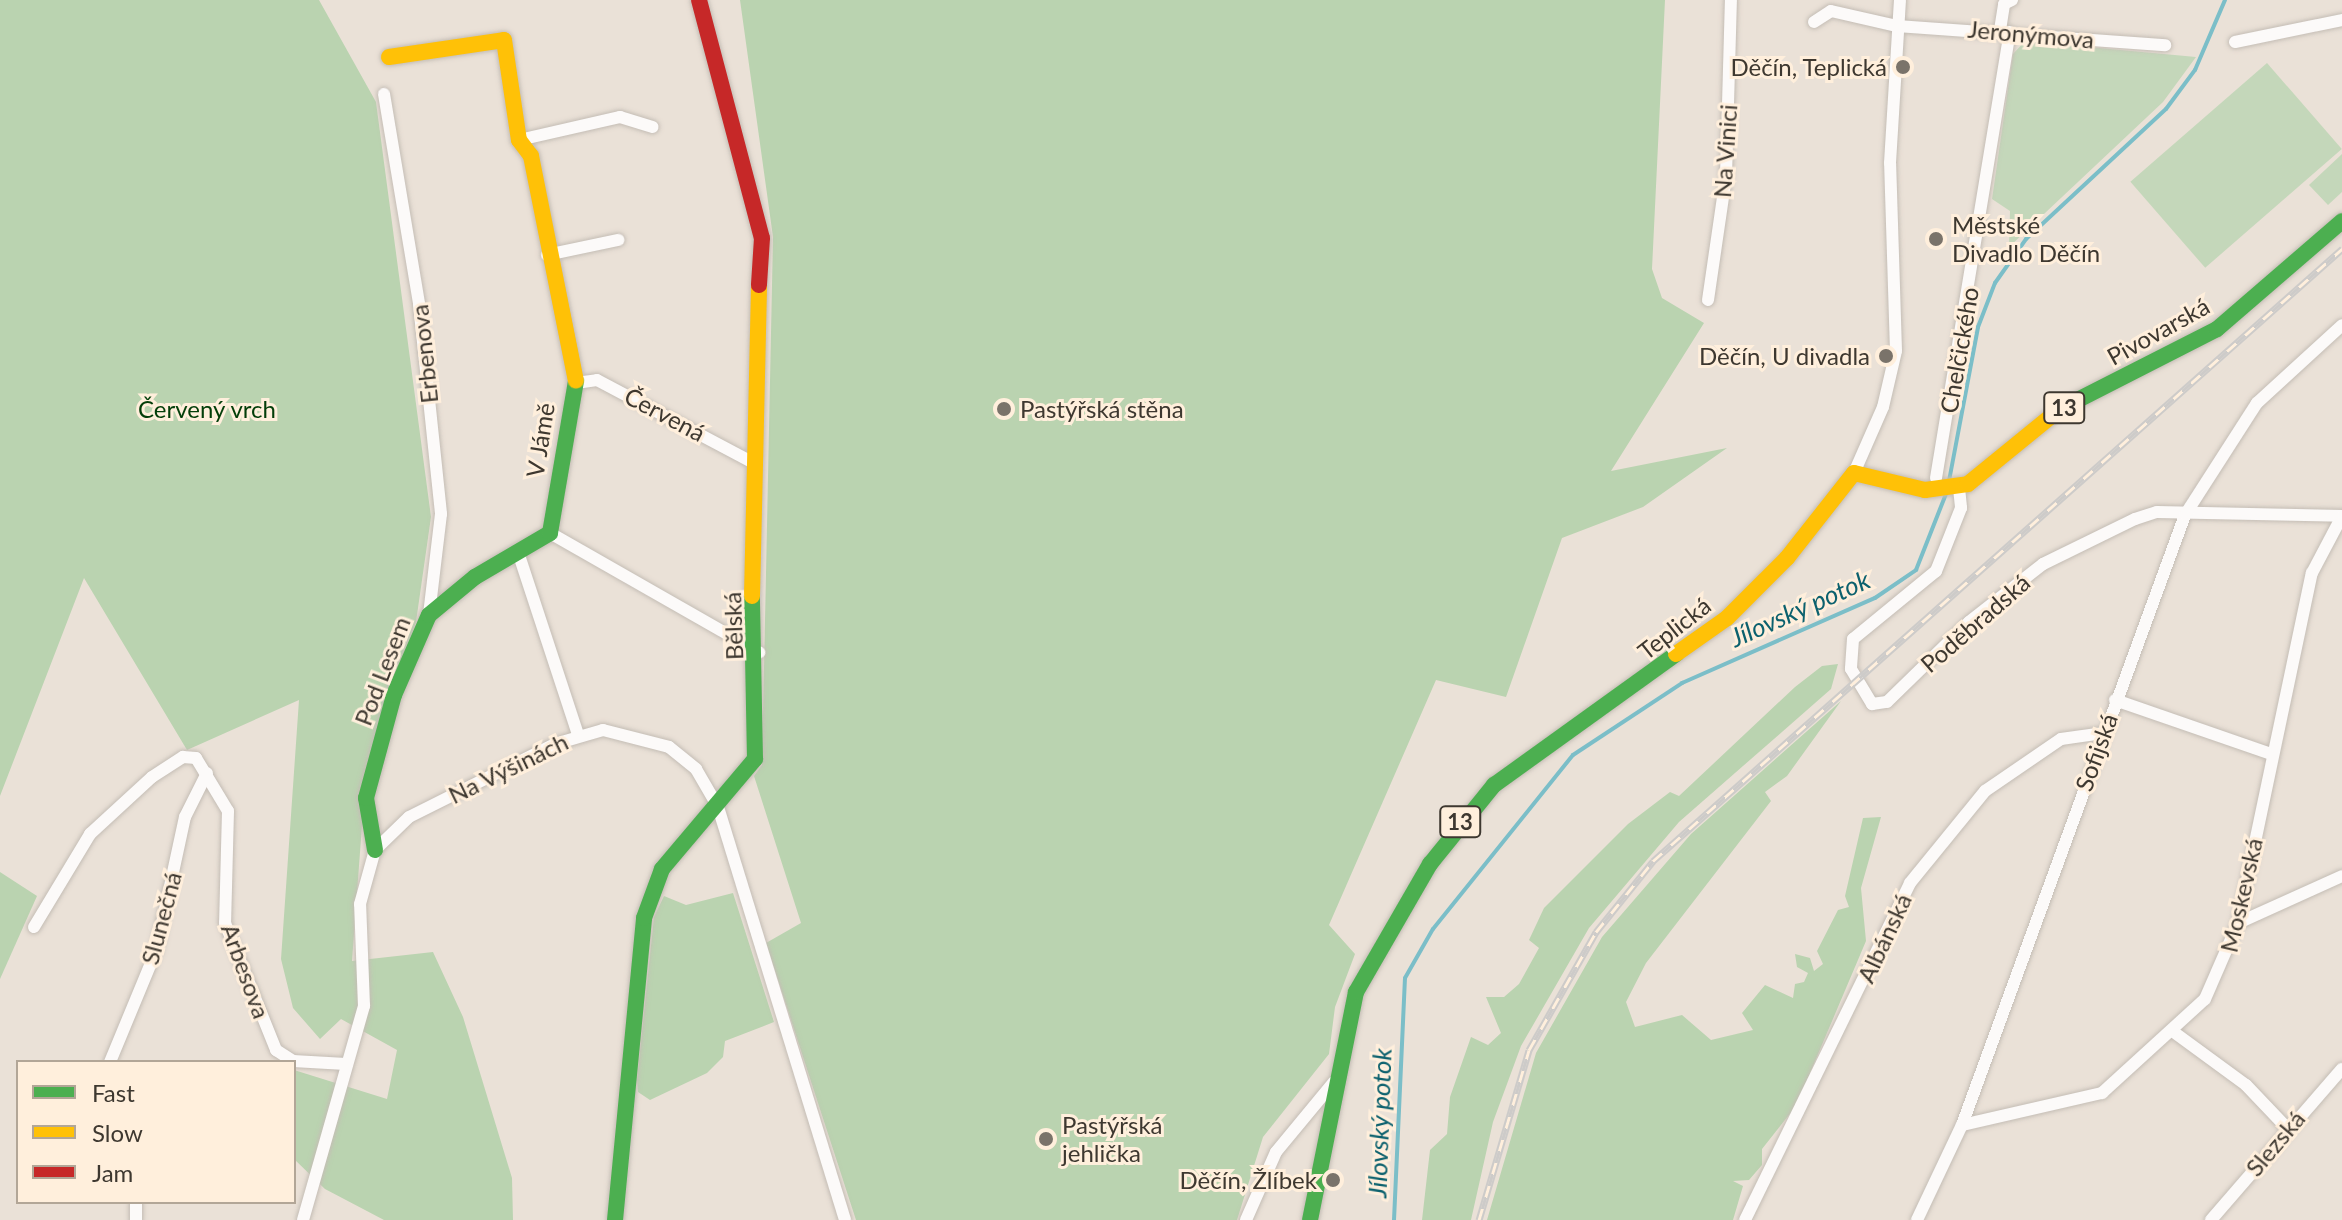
<!DOCTYPE html>
<meta charset="utf-8">
<style>
body{margin:0}
#map{position:relative;width:2342px;height:1220px;overflow:hidden;background:#eae1d7;font-family:Lato,sans-serif}
div>[style]{position:absolute}
.green>*{inset:0;background:#c4d7ba;transform-origin:0 0}
.forest>*{inset:0;background:#bad3b0}
.stream>*{height:4px;margin:-2px;padding:0 2px;transform-origin:2px;border-radius:2px;background:#7bbec8}
.roads{filter:drop-shadow(0 0 2px #c4bdb5) drop-shadow(0 0 2px #c4bdb5)}
.street>*{height:12px;margin:-6px;padding:0 6px;transform-origin:6px;border-radius:6px;background:#fcfaf9}
.fast>*{height:16px;margin:-8px;padding:0 8px;transform-origin:8px;border-radius:8px;background:#4caf50}
.slow>*{height:16px;margin:-8px;padding:0 8px;transform-origin:8px;border-radius:8px;background:#ffc107}
.jam>*{height:16px;margin:-8px;padding:0 8px;transform-origin:8px;border-radius:8px;background:#c62828}
.rail>*{height:7px;margin-top:-3.5px;transform-origin:0;background:repeating-linear-gradient(90deg,#ffefdc 0 12px,#cdcbc9 0 24px);box-sizing:border-box;border-block:2px solid #cdcbc9}
.dots>*{width:22px;height:22px;translate:-50% -50%;box-sizing:border-box;border:4px solid #ffefdc;border-radius:50%}
span{translate:-50% -50%;white-space:nowrap;text-align:center;line-height:1.15;-webkit-text-stroke:6px #ffefdc;paint-order:stroke}
.shield-label span{padding:2px 6px;background:#ffefdc;border:2px solid;border-radius:6px;-webkit-text-stroke-width:0}
.shield-label{font-size:22px;color:#3e3830;font-weight:700}
.street-label{font-size:24px;color:#3e3830}
.poi-label{font-size:24px;color:#3e3830}
.right{translate:-100% -50%;text-align:right}
.left{translate:0 -50%;text-align:left}
.park-label{font-size:24px;color:#033e09}
.water-label{font-size:26px;color:#0c616e;font-style:italic}
.legend{position:absolute;left:16px;top:1060px;width:280px;height:144px;box-sizing:border-box;background:#ffefdc;border:2px solid #b2a697;margin:0;padding:10px 14px;list-style:none;font-size:24px;color:#3e3830}
.legend li{display:flex;align-items:center;gap:16px;height:40px}
.legend b{width:40px;border:2px solid #b2a697}
</style>
<div id="map">
<div class="green">
<div style="clip-path:polygon(2025px 41px,2196px 57px,2163px 102px,2009px 247px,2010px 211px,1992px 199px,2013px 54px)"></div>
<div style="left:2267px;top:63px;width:114px;height:181px;rotate:49deg"></div>
<div style="clip-path:polygon(2342px 154px,2342px 192px,2328px 205px,2309px 185px)"></div>
</div>
<div class="forest">
<div style="clip-path:polygon(0 0,319px 0,376px 102px,431px 517px,416px 622px,375px 739px,364px 798px,352px 961px,433px 952px,463px 1017px,512px 1178px,513px 1220px,384px 1220px,325px 1189px,294px 1159px,294px 1070px,387px 1099px,397px 1050px,341px 1019px,320px 1039px,293px 1008px,281px 959px,299px 700px,187px 750px,84px 578px,0 796px)"></div>
<div style="clip-path:polygon(740px 0,1665px 0,1652px 269px,1662px 298px,1704px 323px,1611px 471px,1727px 448px,1643px 507px,1562px 538px,1506px 697px,1436px 680px,1329px 925px,1355px 954px,1335px 1007px,1329px 1054px,1263px 1137px,1237px 1220px,856px 1220px,766px 943px,801px 923px,754px 776px,762px 765px,773px 237px)"></div>
<div style="clip-path:polygon(1838px 664px,1831px 689px,1679px 822px,1589px 928px,1521px 1046px,1493px 1122px,1471px 1220px,1422px 1220px,1430px 1150px,1447px 1134px,1450px 1097px,1471px 1037px,1488px 1045px,1501px 1033px,1486px 997px,1504px 997px,1519px 984px,1539px 948px,1529px 940px,1544px 908px,1628px 824px,1670px 792px,1679px 796px,1795px 687px,1822px 666px)"></div>
<div style="clip-path:polygon(1841px 701px,1787px 776px,1765px 792px,1771px 801px,1646px 963px,1626px 1002px,1635px 1027px,1682px 1015px,1711px 1040px,1753px 1030px,1742px 1013px,1765px 985px,1793px 998px,1795px 984px,1804px 982px,1808px 973px,1797px 967px,1795px 954px,1810px 958px,1814px 971px,1823px 964px,1817px 951px,1838px 910px,1849px 907px,1845px 896px,1863px 818px,1881px 817px,1861px 888px,1866px 941px,1796px 1106px,1762px 1149px,1762px 1165px,1749px 1180px,1733px 1181px,1743px 1186px,1733px 1220px,1487px 1220px,1536px 1053px,1602px 937px,1691px 834px)"></div>
<div style="clip-path:polygon(0 872px,37px 896px,0 979px)"></div>
<div style="clip-path:polygon(733px 893px,774px 1022px,725px 1041px,723px 1057px,707px 1073px,650px 1100px,638px 1092px,637px 1080px,654px 917px,664px 896px,686px 905px)"></div>
</div>
<div class="stream">
<div style="left:1949px;top:481px;width:157px;rotate:-79.3deg"></div>
<div style="left:1978px;top:327px;width:47px;rotate:-68.9deg"></div>
<div style="left:1995px;top:283px;width:54px;rotate:-54.8deg"></div>
<div style="left:2026px;top:239px;width:191px;rotate:-42.9deg"></div>
<div style="left:2166px;top:109px;width:49px;rotate:-53.4deg"></div>
<div style="left:2195px;top:70px;width:76px;rotate:-66.8deg"></div>
<div style="left:1394px;top:1220px;width:242px;rotate:-87.4deg"></div>
<div style="left:1405px;top:978px;width:56px;rotate:-60.3deg"></div>
<div style="left:1433px;top:929px;width:223px;rotate:-51.2deg"></div>
<div style="left:1573px;top:755px;width:131px;rotate:-33.4deg"></div>
<div style="left:1682px;top:683px;width:211px;rotate:-23.8deg"></div>
<div style="left:1875px;top:598px;width:50px;rotate:-34.3deg"></div>
<div style="left:1916px;top:570px;width:82px;rotate:-68.5deg"></div>
</div>
<div class="roads">
<div class="street">
<div style="left:1814px;top:22px;width:20px;rotate:-33deg"></div>
<div style="left:1831px;top:11px;width:68px;rotate:12.8deg"></div>
<div style="left:1897px;top:26px;width:269px;rotate:4.1deg"></div>
<div style="left:2000px;top:30px;width:26px;rotate:-81deg"></div>
<div style="left:2004px;top:4px;width:9px;rotate:-27deg"></div>
<div style="left:2235px;top:42px;width:109px;rotate:-11.6deg"></div>
<div style="left:384px;top:94px;width:213px;rotate:80.5deg"></div>
<div style="left:419px;top:304px;width:211px;rotate:84deg"></div>
<div style="left:441px;top:514px;width:102px;rotate:96.8deg"></div>
<div style="left:519px;top:140px;width:104px;rotate:-12.8deg"></div>
<div style="left:620px;top:117px;width:34px;rotate:17deg"></div>
<div style="left:547px;top:255px;width:73px;rotate:-11.9deg"></div>
<div style="left:1708px;top:300px;width:125px;rotate:-81.7deg"></div>
<div style="left:1726px;top:176px;width:176px;rotate:-88.4deg"></div>
<div style="left:576px;top:383px;width:21px;rotate:-8deg"></div>
<div style="left:597px;top:380px;width:173px;rotate:27.9deg"></div>
<div style="left:1854px;top:473px;width:72px;rotate:-66.3deg"></div>
<div style="left:1883px;top:407px;width:57px;rotate:-76.9deg"></div>
<div style="left:1896px;top:351px;width:188px;rotate:-91.8deg"></div>
<div style="left:1890px;top:163px;width:163px;rotate:-86.5deg"></div>
<div style="left:1936px;top:478px;width:452px;rotate:-80.6deg"></div>
<div style="left:1959px;top:488px;width:20px;rotate:84deg"></div>
<div style="left:1961px;top:508px;width:68px;rotate:111.6deg"></div>
<div style="left:1936px;top:571px;width:107px;rotate:140.7deg"></div>
<div style="left:1853px;top:639px;width:30px;rotate:94deg"></div>
<div style="left:1851px;top:669px;width:41px;rotate:59deg"></div>
<div style="left:1872px;top:704px;width:15px;rotate:-8deg"></div>
<div style="left:1887px;top:702px;width:115px;rotate:-44.3deg"></div>
<div style="left:1969px;top:622px;width:94px;rotate:-38.1deg"></div>
<div style="left:2043px;top:564px;width:102px;rotate:-26.1deg"></div>
<div style="left:2135px;top:519px;width:23px;rotate:-18deg"></div>
<div style="left:2157px;top:512px;width:185px;rotate:1.2deg"></div>
<div style="left:550px;top:533px;width:241px;rotate:29.7deg"></div>
<div style="left:518px;top:552px;width:192px;rotate:71.8deg"></div>
<div style="left:2115px;top:700px;width:165px;rotate:19.1deg"></div>
<div style="left:2238px;top:923px;width:114px;rotate:-24.3deg"></div>
<div style="left:34px;top:927px;width:109px;rotate:-58.9deg"></div>
<div style="left:90px;top:834px;width:84px;rotate:-42.6deg"></div>
<div style="left:152px;top:777px;width:37px;rotate:-33deg"></div>
<div style="left:183px;top:757px;width:13px;rotate:4deg"></div>
<div style="left:196px;top:758px;width:62px;rotate:58.9deg"></div>
<div style="left:228px;top:811px;width:112px;rotate:91.5deg"></div>
<div style="left:225px;top:923px;width:137px;rotate:68.1deg"></div>
<div style="left:276px;top:1050px;width:20px;rotate:33deg"></div>
<div style="left:293px;top:1061px;width:53px;rotate:3.2deg"></div>
<div style="left:2175px;top:1033px;width:88px;rotate:36.2deg"></div>
<div style="left:2246px;top:1085px;width:58px;rotate:46.4deg"></div>
<div style="left:110px;top:1062px;width:120px;rotate:-67.5deg"></div>
<div style="left:156px;top:951px;width:137px;rotate:-77.8deg"></div>
<div style="left:185px;top:817px;width:49px;rotate:-63.4deg"></div>
<div style="left:1962px;top:1125px;width:144px;rotate:-12.9deg"></div>
<div style="left:2102px;top:1093px;width:139px;rotate:-42.4deg"></div>
<div style="left:2205px;top:999px;width:83px;rotate:-66.5deg"></div>
<div style="left:2238px;top:923px;width:358px;rotate:-78.1deg"></div>
<div style="left:2312px;top:573px;width:64px;rotate:-62.2deg"></div>
<div style="left:136px;top:1202px;width:18px;rotate:90deg"></div>
<div style="left:303px;top:1220px;width:223px;rotate:-74.1deg"></div>
<div style="left:364px;top:1006px;width:102px;rotate:-92.2deg"></div>
<div style="left:360px;top:904px;width:56px;rotate:-74.5deg"></div>
<div style="left:375px;top:850px;width:47px;rotate:-44.1deg"></div>
<div style="left:409px;top:817px;width:163px;rotate:-26.6deg"></div>
<div style="left:555px;top:744px;width:50px;rotate:-16.3deg"></div>
<div style="left:603px;top:730px;width:68px;rotate:14.4deg"></div>
<div style="left:669px;top:747px;width:35px;rotate:39deg"></div>
<div style="left:696px;top:769px;width:44px;rotate:59.9deg"></div>
<div style="left:718px;top:807px;width:432px;rotate:72.9deg"></div>
<div style="left:1246px;top:1220px;width:74px;rotate:-66.2deg"></div>
<div style="left:1276px;top:1152px;width:91px;rotate:-50.4deg"></div>
<div style="left:1745px;top:1220px;width:375px;rotate:-63.9deg"></div>
<div style="left:1910px;top:883px;width:119px;rotate:-50.8deg"></div>
<div style="left:1985px;top:791px;width:92px;rotate:-34.4deg"></div>
<div style="left:2061px;top:739px;width:42px;rotate:-8.1deg"></div>
<div style="left:1917px;top:1220px;width:105px;rotate:-64.7deg"></div>
<div style="left:1962px;top:1125px;width:649px;rotate:-69.92deg"></div>
<div style="left:2185px;top:515px;width:133px;rotate:-57.3deg"></div>
<div style="left:2257px;top:403px;width:115px;rotate:-42.5deg"></div>
<div style="left:2211px;top:1220px;width:200px;rotate:-49.1deg"></div>
</div>
<div class="fast">
<div style="left:2060px;top:409px;width:176px;rotate:-27deg"></div>
<div style="left:2217px;top:329px;width:165px;rotate:-40.8deg"></div>
<div style="left:375px;top:850px;width:53px;rotate:-99.8deg"></div>
<div style="left:366px;top:798px;width:107px;rotate:-74.8deg"></div>
<div style="left:394px;top:695px;width:87px;rotate:-66.4deg"></div>
<div style="left:429px;top:615px;width:60px;rotate:-39.6deg"></div>
<div style="left:475px;top:577px;width:87px;rotate:-30.4deg"></div>
<div style="left:550px;top:533px;width:154px;rotate:-80.3deg"></div>
<div style="left:615px;top:1220px;width:303px;rotate:-84.5deg"></div>
<div style="left:644px;top:918px;width:52px;rotate:-69.8deg"></div>
<div style="left:662px;top:869px;width:144px;rotate:-49.8deg"></div>
<div style="left:755px;top:759px;width:163px;rotate:-91.1deg"></div>
<div style="left:1310px;top:1220px;width:233px;rotate:-78.6deg"></div>
<div style="left:1356px;top:992px;width:148px;rotate:-60deg"></div>
<div style="left:1430px;top:864px;width:102px;rotate:-51deg"></div>
<div style="left:1494px;top:785px;width:224px;rotate:-35.7deg"></div>
</div>
<div class="slow">
<div style="left:389px;top:57px;width:116px;rotate:-8.4deg"></div>
<div style="left:504px;top:40px;width:101px;rotate:81.5deg"></div>
<div style="left:519px;top:140px;width:20px;rotate:53deg"></div>
<div style="left:531px;top:156px;width:229px;rotate:78.7deg"></div>
<div style="left:752px;top:596px;width:311px;rotate:-88.7deg"></div>
<div style="left:1676px;top:654px;width:62px;rotate:-35.2deg"></div>
<div style="left:1727px;top:618px;width:85px;rotate:-45deg"></div>
<div style="left:1787px;top:558px;width:108px;rotate:-51.8deg"></div>
<div style="left:1854px;top:473px;width:73px;rotate:13.5deg"></div>
<div style="left:1925px;top:490px;width:43px;rotate:-7.9deg"></div>
<div style="left:1968px;top:484px;width:119px;rotate:-39.2deg"></div>
</div>
<div class="jam">
<div style="left:699px;top:0;width:246px;rotate:75.2deg"></div>
<div style="left:762px;top:238px;width:47px;rotate:93.7deg"></div>
</div>
</div>
<div class="rail">
<div style="left:1479px;top:1220px;width:177px;rotate:-73.6deg"></div>
<div style="left:1529px;top:1050px;width:136px;rotate:-60.4deg"></div>
<div style="left:1596px;top:932px;width:91px;rotate:-51.2deg"></div>
<div style="left:1653px;top:861px;width:922px;rotate:-41.61deg"></div>
</div>
<div class="dots">
<div style="left:1903px;top:67px;background:#7a736a"></div>
<div style="left:1936px;top:239px;background:#7a736a"></div>
<div style="left:1886px;top:356px;background:#7a736a"></div>
<div style="left:1004px;top:409px;background:#7a736a"></div>
<div style="left:1046px;top:1139px;background:#7a736a"></div>
<div style="left:1333px;top:1180px;background:#7a736a"></div>
</div>
<div class="shield-label">
<span style="left:2064px;top:408px">13</span>
<span style="left:1460px;top:822px">13</span>
</div>
<div class="street-label">
<span style="left:2031px;top:34px;rotate:5deg">Jeronýmova</span>
<span style="left:1725px;top:151px;rotate:-86deg">Na Vinici</span>
<span style="left:2158px;top:331px;rotate:-29deg">Pivovarská</span>
<span style="left:1959px;top:350px;rotate:-80deg">Chelčického</span>
<span style="left:424px;top:354px;rotate:-96deg">Erbenova</span>
<span style="left:665px;top:414px;rotate:28deg">Červená</span>
<span style="left:540px;top:440px;rotate:-81deg">V Jámě</span>
<span style="left:1975px;top:623px;rotate:-41deg">Poděbradská</span>
<span style="left:733px;top:626px;rotate:-92deg">Bělská</span>
<span style="left:1674px;top:628px;rotate:-38deg">Teplická</span>
<span style="left:382px;top:671px;rotate:-69deg">Pod Lesem</span>
<span style="left:2096px;top:752px;rotate:-70deg">Sofijská</span>
<span style="left:508px;top:768px;rotate:-26deg">Na Výšinách</span>
<span style="left:2241px;top:895px;rotate:-77deg">Moskevská</span>
<span style="left:161px;top:918px;rotate:-75deg">Slunečná</span>
<span style="left:1884px;top:938px;rotate:-65deg">Albánská</span>
<span style="left:246px;top:971px;rotate:70deg">Arbesova</span>
<span style="left:2275px;top:1143px;rotate:-50deg">Slezská</span>
</div>
<div class="poi-label">
<span class="right" style="left:1887px;top:67px">Děčín, Teplická</span>
<span class="left" style="left:1952px;top:239px">Městské<br>Divadlo Děčín</span>
<span class="right" style="left:1870px;top:356px">Děčín, U divadla</span>
<span class="left" style="left:1020px;top:409px">Pastýřská stěna</span>
<span class="left" style="left:1062px;top:1139px">Pastýřská<br>jehlička</span>
<span class="right" style="left:1317px;top:1180px">Děčín, Žlíbek</span>
</div>
<div class="park-label">
<span style="left:207px;top:409px">Červený vrch</span>
</div>
<div class="water-label">
<span style="left:1800px;top:609px;rotate:-24deg">Jílovský potok</span>
<span style="left:1380px;top:1123px;rotate:-88deg">Jílovský potok</span>
</div>
<ul class="legend">
<li><b style="height:10px;background:#4caf50"></b>Fast</li>
<li><b style="height:10px;background:#ffc107"></b>Slow</li>
<li><b style="height:10px;background:#c62828"></b>Jam</li>
</ul>
</div>
